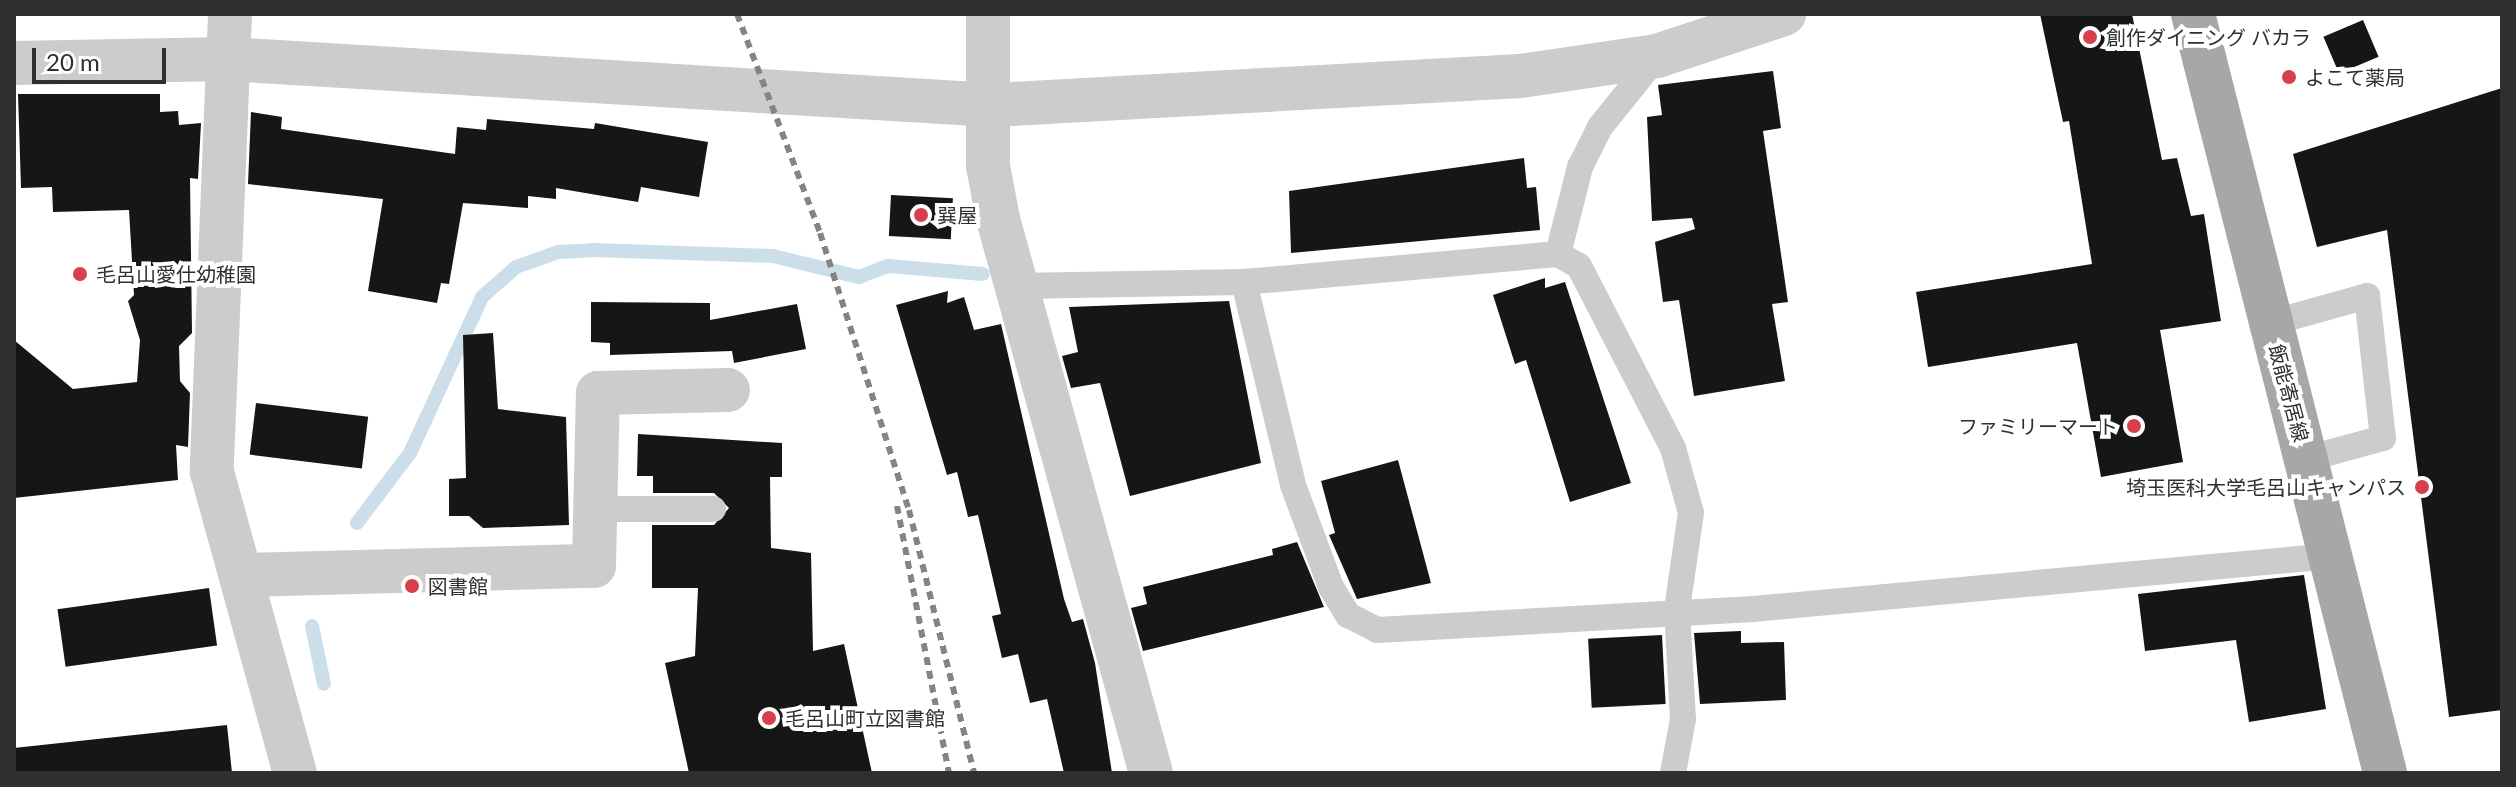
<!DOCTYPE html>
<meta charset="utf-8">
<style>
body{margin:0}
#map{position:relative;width:2516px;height:787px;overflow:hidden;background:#fff;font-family:Lato,"Noto Sans JP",sans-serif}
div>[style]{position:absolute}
.stream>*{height:14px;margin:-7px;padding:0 7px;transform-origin:7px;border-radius:7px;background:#ccdee9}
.building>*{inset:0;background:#161616;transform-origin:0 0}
.service>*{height:26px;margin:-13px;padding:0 13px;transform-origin:13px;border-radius:13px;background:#ccc}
.minor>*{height:44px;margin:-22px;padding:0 22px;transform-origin:22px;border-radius:22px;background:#ccc}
.primary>*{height:44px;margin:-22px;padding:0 22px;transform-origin:22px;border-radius:22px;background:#a7a7a7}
.rail>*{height:6px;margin-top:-3px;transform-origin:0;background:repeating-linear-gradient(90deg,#848484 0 8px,transparent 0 14px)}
.dots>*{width:22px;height:22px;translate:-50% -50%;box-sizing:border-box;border:4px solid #fff;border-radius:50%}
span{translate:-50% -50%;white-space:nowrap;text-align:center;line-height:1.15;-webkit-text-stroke:8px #fff;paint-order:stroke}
.poi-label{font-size:20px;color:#2f2f2f}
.left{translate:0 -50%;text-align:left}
.right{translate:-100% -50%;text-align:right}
.street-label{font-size:20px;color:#2f2f2f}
.frame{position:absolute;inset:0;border:16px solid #2f2f2f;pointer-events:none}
.scale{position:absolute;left:32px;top:48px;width:134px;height:36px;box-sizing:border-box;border:4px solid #2f2f2f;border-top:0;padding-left:10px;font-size:24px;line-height:28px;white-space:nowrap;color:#2f2f2f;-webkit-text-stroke:6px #fff;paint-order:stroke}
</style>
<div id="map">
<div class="stream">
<div style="left:357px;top:523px;width:88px;rotate:-52.9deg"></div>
<div style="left:410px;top:453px;width:172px;rotate:-65.2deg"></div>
<div style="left:482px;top:297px;width:45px;rotate:-41.4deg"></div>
<div style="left:516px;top:267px;width:45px;rotate:-19.7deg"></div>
<div style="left:558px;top:252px;width:35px;rotate:-3deg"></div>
<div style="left:593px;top:250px;width:180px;rotate:1.9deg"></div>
<div style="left:773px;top:256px;width:89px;rotate:13.7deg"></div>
<div style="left:859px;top:277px;width:31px;rotate:-21deg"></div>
<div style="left:888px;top:266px;width:95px;rotate:4.8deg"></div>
<div style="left:312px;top:626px;width:59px;rotate:78.3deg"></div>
</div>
<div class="building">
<div style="clip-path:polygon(2040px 14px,2132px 14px,2162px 160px,2177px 158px,2191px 216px,2204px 214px,2221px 321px,2160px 330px,2183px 462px,2101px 477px,2077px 343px,1928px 367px,1916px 292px,2092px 264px,2069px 121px,2063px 122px)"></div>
<div style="left:2363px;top:20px;width:40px;height:43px;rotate:67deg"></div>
<div style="clip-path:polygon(1773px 71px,1781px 128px,1763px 131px,1788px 302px,1772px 304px,1785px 381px,1694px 396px,1679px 300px,1663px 302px,1655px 242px,1695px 229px,1692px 218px,1652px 221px,1647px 117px,1662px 115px,1658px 85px)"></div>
<div style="clip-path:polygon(2502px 88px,2502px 710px,2449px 717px,2387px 230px,2317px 247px,2293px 154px)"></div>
<div style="clip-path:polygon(18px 94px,160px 94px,160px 112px,178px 111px,179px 125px,201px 123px,198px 179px,190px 178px,192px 333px,179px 346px,180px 381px,190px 393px,188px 447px,176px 445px,178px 480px,14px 498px,14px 340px,73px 389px,137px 382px,140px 340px,128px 301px,134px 295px,129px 210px,53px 212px,52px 187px,21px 188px)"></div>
<div style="clip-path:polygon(251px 112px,282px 117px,281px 129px,455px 154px,457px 127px,486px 130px,487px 119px,594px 129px,595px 123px,708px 142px,699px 197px,641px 187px,638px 202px,556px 188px,556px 199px,528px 196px,528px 208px,463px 203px,449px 284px,441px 283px,437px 303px,368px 291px,383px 199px,248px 184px)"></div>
<div style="clip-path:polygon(1524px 158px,1527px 188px,1536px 187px,1540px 230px,1291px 253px,1289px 191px)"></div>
<div style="left:891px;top:195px;width:62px;height:41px;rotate:3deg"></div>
<div style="clip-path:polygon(1545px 278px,1545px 288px,1565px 282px,1631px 483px,1570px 502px,1526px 360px,1515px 364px,1493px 295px)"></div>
<div style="clip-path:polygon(948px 291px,947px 303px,964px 297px,974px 330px,1001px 324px,1064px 599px,1072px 622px,1083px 619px,1095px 663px,1112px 773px,1064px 773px,1047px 699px,1030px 703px,1018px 654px,1002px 658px,992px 616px,1001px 614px,978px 515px,968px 517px,957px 472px,947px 475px,896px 305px)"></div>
<div style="clip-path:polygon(1229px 301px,1261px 463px,1130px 496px,1100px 383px,1071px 388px,1062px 356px,1078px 352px,1069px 307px)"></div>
<div style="clip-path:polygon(591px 302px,710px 303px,710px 320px,797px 304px,806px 349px,734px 363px,732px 351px,610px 355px,610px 343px,591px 342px)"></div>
<div style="clip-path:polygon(493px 333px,498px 409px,566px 417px,569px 525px,483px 528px,469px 516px,449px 516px,449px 479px,466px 478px,463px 335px)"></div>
<div style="left:256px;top:403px;width:113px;height:52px;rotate:7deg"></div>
<div style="clip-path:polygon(638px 434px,782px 443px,782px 477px,770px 477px,771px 548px,811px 553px,813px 651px,844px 644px,872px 773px,689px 773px,665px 663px,695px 656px,698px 588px,652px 588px,652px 525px,714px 525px,729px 508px,714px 493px,653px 493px,653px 476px,637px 476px)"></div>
<div style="clip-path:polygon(1398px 460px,1431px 583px,1357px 599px,1329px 535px,1335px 533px,1321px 481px)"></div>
<div style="clip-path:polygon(1297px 542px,1324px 607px,1143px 651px,1131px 608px,1147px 604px,1143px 587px,1273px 555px,1272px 549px)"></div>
<div style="clip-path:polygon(2304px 575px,2326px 709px,2249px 722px,2236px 640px,2145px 651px,2138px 594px)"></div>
<div style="left:209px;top:588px;width:58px;height:153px;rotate:82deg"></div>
<div style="clip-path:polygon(1741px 631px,1741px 643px,1784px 642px,1786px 700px,1700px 704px,1694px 633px)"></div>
<div style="left:1662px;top:635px;width:69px;height:74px;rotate:87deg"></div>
<div style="clip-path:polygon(227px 725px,232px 773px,14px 773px,14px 748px)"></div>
</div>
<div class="service">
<div style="left:1558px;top:254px;width:90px;rotate:-75.8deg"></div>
<div style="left:1580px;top:167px;width:45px;rotate:-63.4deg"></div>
<div style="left:1600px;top:127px;width:91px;rotate:-51.2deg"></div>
<div style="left:1244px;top:282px;width:209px;rotate:76.4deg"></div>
<div style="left:1293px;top:485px;width:109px;rotate:69.6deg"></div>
<div style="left:1331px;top:587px;width:33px;rotate:59deg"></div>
<div style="left:1348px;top:615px;width:33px;rotate:27deg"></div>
<div style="left:1377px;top:630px;width:377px;rotate:-3.2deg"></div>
<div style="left:1753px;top:609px;width:580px;rotate:-5.24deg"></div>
<div style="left:1017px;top:286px;width:227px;rotate:-1deg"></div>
<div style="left:1244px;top:282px;width:315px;rotate:-5.1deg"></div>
<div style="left:1558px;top:254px;width:24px;rotate:30deg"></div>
<div style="left:1579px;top:266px;width:205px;rotate:62.7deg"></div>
<div style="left:1673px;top:448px;width:67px;rotate:74.5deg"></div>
<div style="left:1691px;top:513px;width:97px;rotate:98.3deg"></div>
<div style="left:1677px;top:609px;width:110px;rotate:86.9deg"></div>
<div style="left:1683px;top:719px;width:55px;rotate:100.5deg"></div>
<div style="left:2271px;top:323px;width:100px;rotate:-15.7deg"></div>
<div style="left:2367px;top:296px;width:143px;rotate:83.6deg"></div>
<div style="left:2383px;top:438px;width:80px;rotate:164.7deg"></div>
<div style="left:597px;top:509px;width:116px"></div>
</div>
<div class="minor">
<div style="left:230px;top:14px;width:458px;rotate:92.3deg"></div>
<div style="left:212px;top:472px;width:312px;rotate:74.6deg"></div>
<div style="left:988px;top:14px;width:152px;rotate:90deg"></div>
<div style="left:988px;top:166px;width:54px;rotate:79.3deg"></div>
<div style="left:998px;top:219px;width:575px;rotate:74.56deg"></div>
<div style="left:14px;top:63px;width:213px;rotate:-1.1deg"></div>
<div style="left:227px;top:59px;width:767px;rotate:3.44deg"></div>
<div style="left:993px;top:105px;width:528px;rotate:-3.15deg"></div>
<div style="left:1520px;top:76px;width:138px;rotate:-8.3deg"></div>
<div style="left:1657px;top:56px;width:134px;rotate:-18.3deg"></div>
<div style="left:242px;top:575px;width:352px;rotate:-1.5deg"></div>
<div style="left:594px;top:566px;width:173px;rotate:-88.7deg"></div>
<div style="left:598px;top:393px;width:130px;rotate:-1.3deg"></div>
</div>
<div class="primary">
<div style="left:2193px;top:14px;width:783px;rotate:75.8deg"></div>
</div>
<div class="rail">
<div style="left:737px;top:14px;width:234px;rotate:69.2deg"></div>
<div style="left:820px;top:233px;width:291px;rotate:72.2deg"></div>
<div style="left:909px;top:510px;width:271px;rotate:76.1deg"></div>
<div style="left:897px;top:506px;width:272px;rotate:79deg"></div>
</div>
<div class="dots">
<div style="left:2090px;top:37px;background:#d6404c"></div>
<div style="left:2289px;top:77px;background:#d6404c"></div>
<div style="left:921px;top:215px;background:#d6404c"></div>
<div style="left:80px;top:274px;background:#d6404c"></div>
<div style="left:2134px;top:426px;background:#d6404c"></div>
<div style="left:2422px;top:487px;background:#d6404c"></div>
<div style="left:412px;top:586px;background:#d6404c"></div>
<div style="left:769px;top:718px;background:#d6404c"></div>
</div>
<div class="poi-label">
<span class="left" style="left:2106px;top:37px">創作ダイニング バカラ</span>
<span class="left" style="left:2305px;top:77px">よこて薬局</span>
<span class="left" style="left:937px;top:215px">巽屋</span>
<span class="left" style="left:96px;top:274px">毛呂山愛仕幼稚園</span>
<span class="right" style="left:2118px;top:426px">ファミリーマート</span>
<span class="right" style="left:2406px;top:487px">埼玉医科大学毛呂山キャンパス</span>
<span class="left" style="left:428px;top:586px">図書館</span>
<span class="left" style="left:785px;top:718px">毛呂山町立図書館</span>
</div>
<div class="street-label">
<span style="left:2289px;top:393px;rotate:75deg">飯能寄居線</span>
</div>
<div class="frame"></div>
<div class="scale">20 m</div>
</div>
